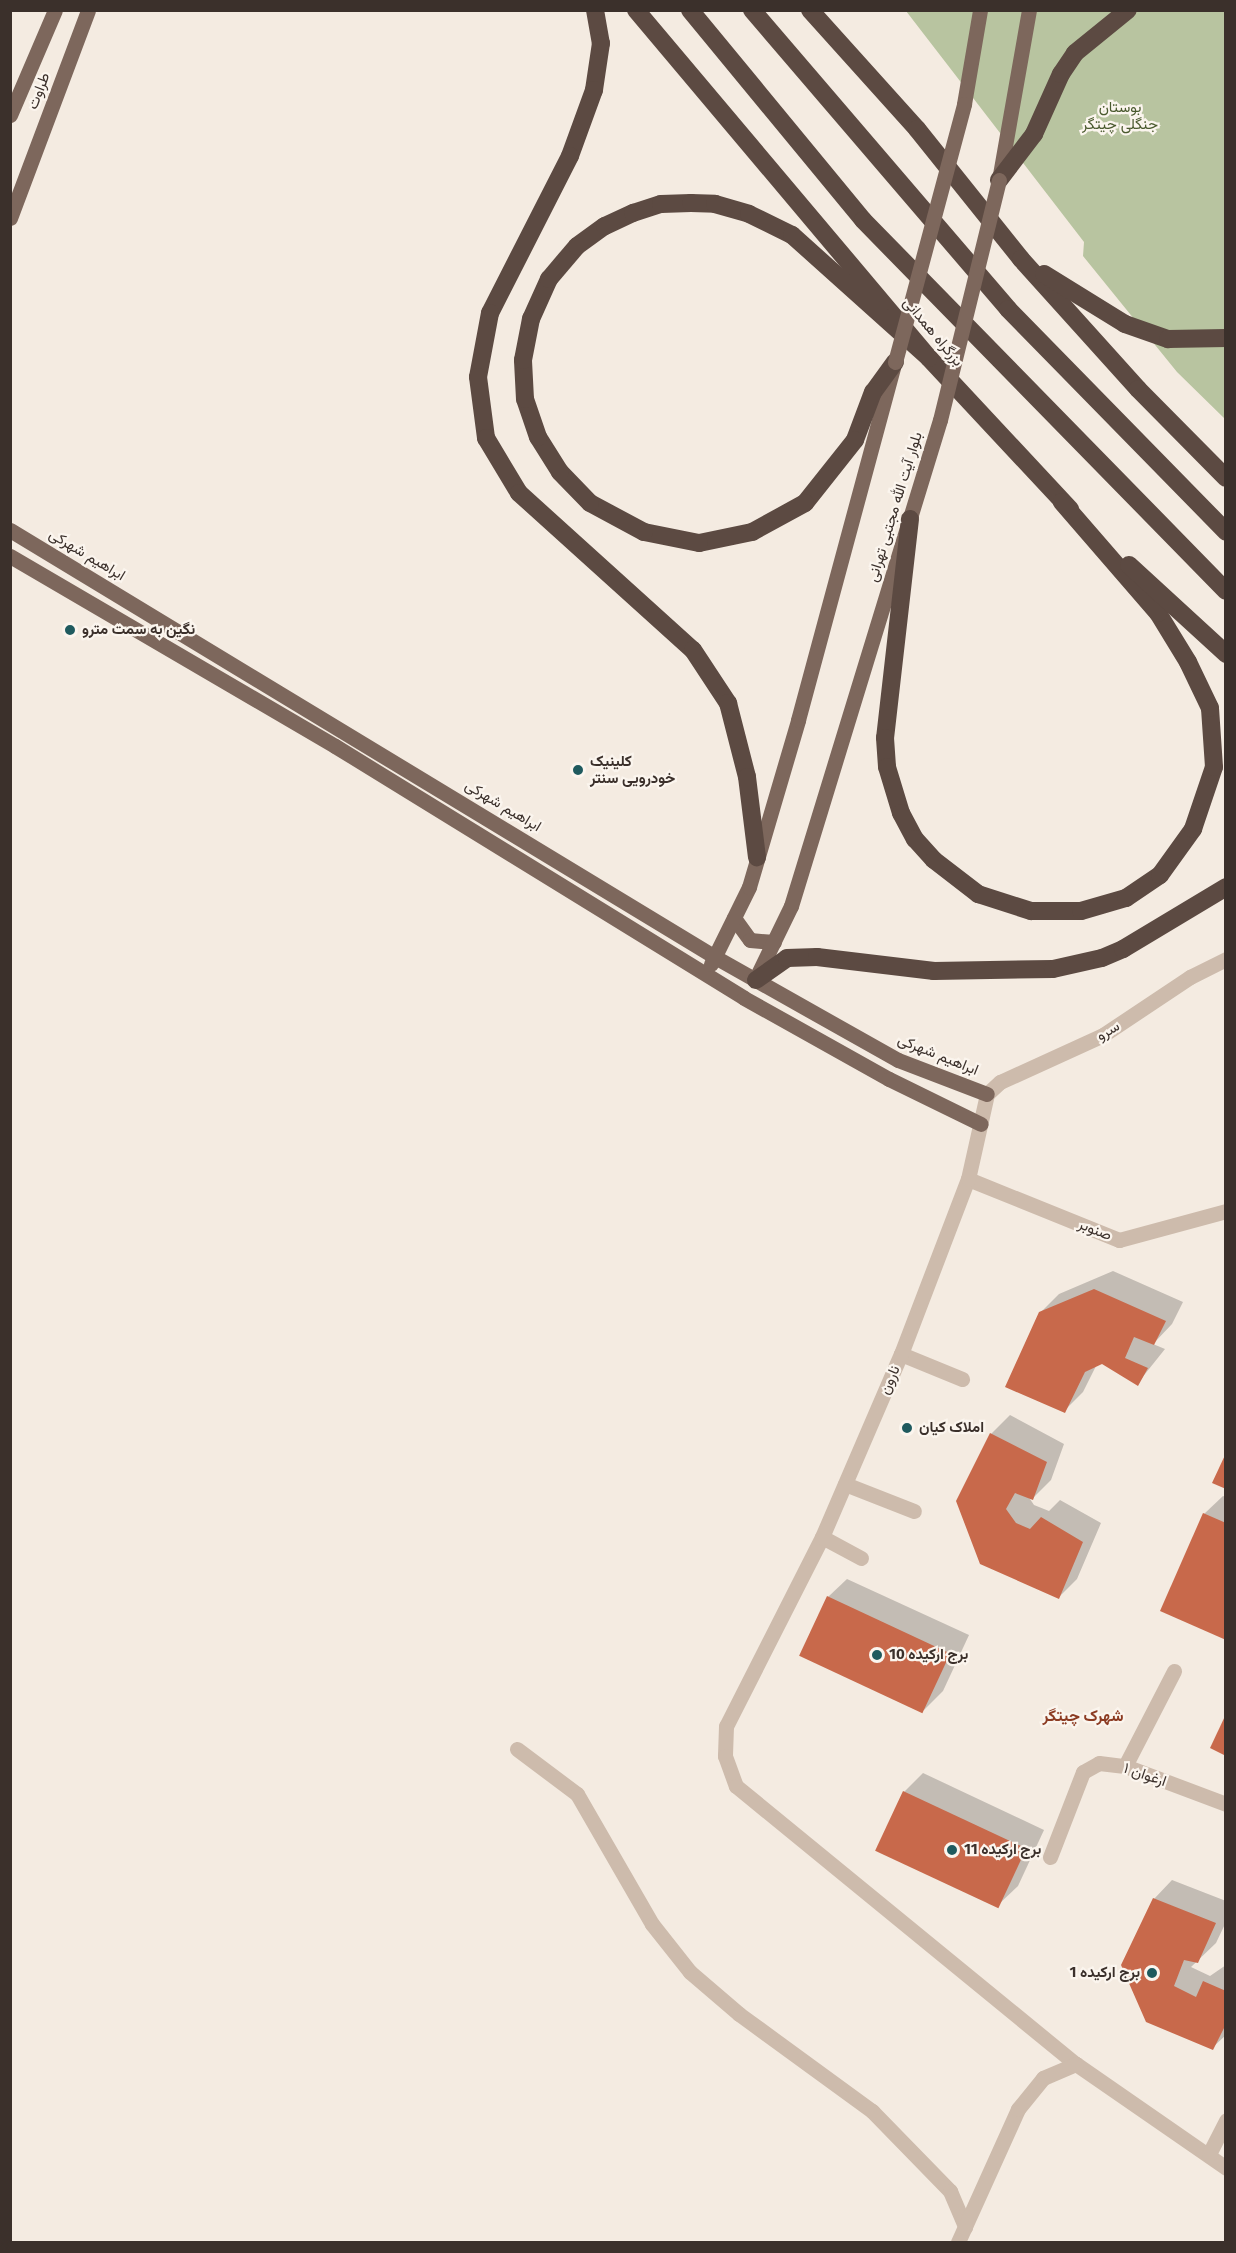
<!DOCTYPE html>
<meta charset="utf-8">
<style>
body{margin:0}
#map{position:relative;width:1236px;height:2253px;overflow:hidden;background:#f4ebe1;font-family:"Fira Sans",Vazirmatn,sans-serif}
div>[style]{position:absolute}
.green>*{inset:0;background:#b8c4a0}
.shadow>*{inset:0;background:#0003}
.building>*{inset:0;background:#c8694b;transform-origin:0 0}
.minor>*{height:15px;margin:-7.5px;padding:0 7.5px;transform-origin:7.5px;border-radius:7.5px;background:#cdbbac}
.major>*{height:15px;margin:-7.5px;padding:0 7.5px;transform-origin:7.5px;border-radius:7.5px;background:#7d675c}
.highway>*{height:18px;margin:-9px;padding:0 9px;transform-origin:9px;border-radius:9px;background:#5c4a42}
.major-bridge>*{height:15px;margin:-7.5px;padding:0 7.5px;transform-origin:7.5px;border-radius:7.5px;background:#7d675c}
.dots>*{width:16px;height:16px;translate:-50% -50%;box-sizing:border-box;border:3px solid #fbf5ee;border-radius:50%}
span{translate:-50% -50%;white-space:nowrap;text-align:center;line-height:1.15;-webkit-text-stroke:4.5px #fbf5ee;paint-order:stroke}
.street-label{font-size:15px;color:#3b302b}
.park-label{font-size:15px;color:#4a5a2e}
.poi-label{font-size:15px;color:#3b302b;font-weight:700}
.left{translate:0 -50%;text-align:left}
.right{translate:-100% -50%;text-align:right}
.neighbourhood-label{font-size:16px;color:#8c3b22;font-weight:700}
.frame{position:absolute;inset:0;border:12px solid #3b302b;pointer-events:none}
</style>
<div id="map">
<div class="green">
<div style="clip-path:polygon(906px 11px,1225px 11px,1225px 419px,1177px 372px,1083px 256px,1084px 242px)"></div>
</div>
<div class="shadow">
<div style="clip-path:polygon(1113px 1271px,1183px 1302px,1172px 1324px,1153px 1344px,1165px 1349px,1137px 1384px,1102px 1362px,1097px 1364px,1083px 1392px,1064px 1411px,1040px 1313px,1059px 1294px)"></div>
<div style="clip-path:polygon(1010px 1415px,1064px 1444px,1051px 1480px,1033px 1498px,1028px 1496px,1034px 1505px,1049px 1511px,1060px 1500px,1101px 1523px,1077px 1579px,1059px 1597px,981px 1563px,991px 1434px)"></div>
<div style="clip-path:polygon(1223px 1496px,1226px 1497px,1226px 1638px,1204px 1514px)"></div>
<div style="clip-path:polygon(847px 1579px,969px 1635px,943px 1691px,924px 1710px,828px 1597px)"></div>
<div style="clip-path:polygon(923px 1773px,1044px 1830px,1018px 1886px,999px 1904px,904px 1792px)"></div>
<div style="clip-path:polygon(1172px 1880px,1226px 1901px,1226px 1922px,1216px 1943px,1191px 1967px,1210px 1976px,1226px 1965px,1226px 2035px,1212px 2048px,1147px 2021px,1154px 1899px)"></div>
</div>
<div class="building">
<div style="clip-path:polygon(1094px 1289px,1166px 1321px,1154px 1345px,1134px 1337px,1125px 1358px,1148px 1368px,1138px 1386px,1102px 1364px,1085px 1372px,1065px 1413px,1005px 1387px,1039px 1312px)"></div>
<div style="clip-path:polygon(990px 1433px,1047px 1462px,1033px 1500px,1015px 1493px,1006px 1509px,1016px 1523px,1030px 1529px,1041px 1517px,1083px 1542px,1059px 1599px,980px 1564px,956px 1501px)"></div>
<div style="clip-path:polygon(1226px 1453px,1226px 1489px,1212px 1483px)"></div>
<div style="clip-path:polygon(1203px 1513px,1226px 1523px,1226px 1640px,1160px 1611px)"></div>
<div style="left:827px;top:1596px;width:136px;height:66px;rotate:25deg"></div>
<div style="clip-path:polygon(1226px 1714px,1226px 1756px,1210px 1748px)"></div>
<div style="left:903px;top:1791px;width:136px;height:66px;rotate:25deg"></div>
<div style="clip-path:polygon(1153px 1898px,1216px 1923px,1198px 1963px,1184px 1960px,1174px 1986px,1196px 1997px,1203px 1981px,1226px 1991px,1226px 2024px,1213px 2050px,1146px 2022px,1121px 1965px)"></div>
</div>
<div class="minor">
<div style="left:968px;top:1179px;width:163px;rotate:22deg"></div>
<div style="left:1119px;top:1240px;width:111px;rotate:-15.2deg"></div>
<div style="left:901px;top:1354px;width:66px;rotate:22.3deg"></div>
<div style="left:845px;top:1484px;width:74px;rotate:21.4deg"></div>
<div style="left:822px;top:1537px;width:212px;rotate:116.9deg"></div>
<div style="left:726px;top:1726px;width:30px;rotate:92deg"></div>
<div style="left:725px;top:1756px;width:32px;rotate:70deg"></div>
<div style="left:736px;top:1786px;width:439px;rotate:39.3deg"></div>
<div style="left:1076px;top:2064px;width:183px;rotate:34.7deg"></div>
<div style="left:861px;top:1558px;width:44px;rotate:-151.7deg"></div>
<div style="left:822px;top:1537px;width:199px;rotate:-66.7deg"></div>
<div style="left:901px;top:1354px;width:187px;rotate:-69.1deg"></div>
<div style="left:968px;top:1179px;width:87px;rotate:-77.4deg"></div>
<div style="left:987px;top:1094px;width:18px;rotate:-43deg"></div>
<div style="left:1000px;top:1082px;width:113px;rotate:-24.5deg"></div>
<div style="left:1103px;top:1035px;width:105px;rotate:-33.7deg"></div>
<div style="left:1190px;top:977px;width:40px;rotate:-26.6deg"></div>
<div style="left:517px;top:1749px;width:75px;rotate:36.9deg"></div>
<div style="left:577px;top:1794px;width:150px;rotate:60deg"></div>
<div style="left:652px;top:1924px;width:61px;rotate:51.6deg"></div>
<div style="left:690px;top:1972px;width:65px;rotate:40.6deg"></div>
<div style="left:739px;top:2014px;width:165px;rotate:36.1deg"></div>
<div style="left:872px;top:2111px;width:112px;rotate:45.7deg"></div>
<div style="left:950px;top:2191px;width:39px;rotate:67deg"></div>
<div style="left:1125px;top:1766px;width:107px;rotate:-62.7deg"></div>
<div style="left:1050px;top:1857px;width:91px;rotate:-68.8deg"></div>
<div style="left:1083px;top:1772px;width:18px;rotate:-29deg"></div>
<div style="left:1099px;top:1763px;width:26px;rotate:7deg"></div>
<div style="left:1125px;top:1766px;width:108px;rotate:20.6deg"></div>
<div style="left:1209px;top:2154px;width:38px;rotate:-63deg"></div>
<div style="left:958px;top:2242px;width:146px;rotate:-65.7deg"></div>
<div style="left:1018px;top:2109px;width:40px;rotate:-51deg"></div>
<div style="left:1043px;top:2078px;width:36px;rotate:-23deg"></div>
</div>
<div class="major">
<div style="left:964px;top:104px;width:95px;rotate:-80.3deg"></div>
<div style="left:10px;top:115px;width:114px;rotate:-66.8deg"></div>
<div style="left:999px;top:180px;width:173px;rotate:-80deg"></div>
<div style="left:10px;top:218px;width:222px;rotate:-69.4deg"></div>
<div style="left:10px;top:530px;width:824px;rotate:31.2deg"></div>
<div style="left:715px;top:957px;width:210px;rotate:29.4deg"></div>
<div style="left:898px;top:1060px;width:95px;rotate:20.9deg"></div>
<div style="left:10px;top:556px;width:376px;rotate:30.3deg"></div>
<div style="left:335px;top:746px;width:480px;rotate:31.6deg"></div>
<div style="left:744px;top:998px;width:166px;rotate:29.2deg"></div>
<div style="left:889px;top:1079px;width:102px;rotate:26.1deg"></div>
<div style="left:734px;top:918px;width:27px;rotate:54deg"></div>
<div style="left:750px;top:940px;width:24px;rotate:5deg"></div>
<div style="left:711px;top:964px;width:86px;rotate:-63.7deg"></div>
<div style="left:749px;top:887px;width:174px;rotate:-73.6deg"></div>
<div style="left:798px;top:720px;width:365px;rotate:-74.9deg"></div>
<div style="left:755px;top:980px;width:82px;rotate:-64.1deg"></div>
<div style="left:791px;top:906px;width:508px;rotate:-72.96deg"></div>
</div>
<div class="highway">
<div style="left:595px;top:10px;width:34px;rotate:80deg"></div>
<div style="left:601px;top:43px;width:48px;rotate:98.5deg"></div>
<div style="left:594px;top:90px;width:70px;rotate:110deg"></div>
<div style="left:570px;top:156px;width:176px;rotate:117deg"></div>
<div style="left:490px;top:313px;width:65px;rotate:100.6deg"></div>
<div style="left:478px;top:377px;width:62px;rotate:82.5deg"></div>
<div style="left:486px;top:438px;width:64px;rotate:59deg"></div>
<div style="left:519px;top:493px;width:234px;rotate:42.1deg"></div>
<div style="left:693px;top:650px;width:64px;rotate:56.6deg"></div>
<div style="left:728px;top:703px;width:76px;rotate:75.6deg"></div>
<div style="left:747px;top:777px;width:81px;rotate:82.9deg"></div>
<div style="left:636px;top:10px;width:455px;rotate:49.9deg"></div>
<div style="left:929px;top:358px;width:207px;rotate:47deg"></div>
<div style="left:690px;top:10px;width:272px;rotate:50.5deg"></div>
<div style="left:863px;top:220px;width:519px;rotate:45.62deg"></div>
<div style="left:752px;top:10px;width:394px;rotate:49.4deg"></div>
<div style="left:1008px;top:309px;width:312px;rotate:45.6deg"></div>
<div style="left:810px;top:10px;width:160px;rotate:48deg"></div>
<div style="left:917px;top:129px;width:166px;rotate:51.3deg"></div>
<div style="left:1021px;top:259px;width:175px;rotate:48deg"></div>
<div style="left:1138px;top:389px;width:125px;rotate:45.3deg"></div>
<div style="left:999px;top:180px;width:58px;rotate:-52.7deg"></div>
<div style="left:1034px;top:134px;width:66px;rotate:-65.8deg"></div>
<div style="left:1061px;top:74px;width:25px;rotate:-56deg"></div>
<div style="left:1075px;top:53px;width:68px;rotate:-39.1deg"></div>
<div style="left:1044px;top:274px;width:95px;rotate:31.7deg"></div>
<div style="left:1125px;top:324px;width:46px;rotate:19.2deg"></div>
<div style="left:1168px;top:339px;width:58px;rotate:-1deg"></div>
<div style="left:895px;top:362px;width:37px;rotate:126deg"></div>
<div style="left:873px;top:392px;width:51px;rotate:110.6deg"></div>
<div style="left:855px;top:440px;width:80px;rotate:128.4deg"></div>
<div style="left:805px;top:503px;width:60px;rotate:151.3deg"></div>
<div style="left:752px;top:532px;width:54px;rotate:168.3deg"></div>
<div style="left:699px;top:543px;width:56px;rotate:-168.7deg"></div>
<div style="left:644px;top:532px;width:61px;rotate:-151.8deg"></div>
<div style="left:590px;top:503px;width:43px;rotate:-134.1deg"></div>
<div style="left:560px;top:472px;width:41px;rotate:-122.2deg"></div>
<div style="left:538px;top:437px;width:40px;rotate:-108.9deg"></div>
<div style="left:525px;top:399px;width:39px;rotate:-93deg"></div>
<div style="left:523px;top:360px;width:42px;rotate:-79deg"></div>
<div style="left:531px;top:319px;width:44px;rotate:-65.8deg"></div>
<div style="left:549px;top:279px;width:43px;rotate:-49.7deg"></div>
<div style="left:577px;top:246px;width:34px;rotate:-36deg"></div>
<div style="left:605px;top:226px;width:31px;rotate:-25deg"></div>
<div style="left:633px;top:213px;width:29px;rotate:-18deg"></div>
<div style="left:661px;top:204px;width:30px;rotate:-2deg"></div>
<div style="left:691px;top:203px;width:24px;rotate:2deg"></div>
<div style="left:715px;top:204px;width:35px;rotate:16deg"></div>
<div style="left:749px;top:214px;width:48px;rotate:26deg"></div>
<div style="left:792px;top:235px;width:184px;rotate:41.9deg"></div>
<div style="left:910px;top:519px;width:220px;rotate:96.5deg"></div>
<div style="left:885px;top:738px;width:29px;rotate:86deg"></div>
<div style="left:887px;top:767px;width:48px;rotate:73.1deg"></div>
<div style="left:901px;top:813px;width:30px;rotate:62deg"></div>
<div style="left:915px;top:839px;width:28px;rotate:48deg"></div>
<div style="left:934px;top:860px;width:56px;rotate:37.7deg"></div>
<div style="left:978px;top:894px;width:56px;rotate:17.8deg"></div>
<div style="left:1031px;top:911px;width:50px"></div>
<div style="left:1081px;top:911px;width:47px;rotate:-16.1deg"></div>
<div style="left:1126px;top:898px;width:41px;rotate:-34.1deg"></div>
<div style="left:1160px;top:875px;width:57px;rotate:-54.3deg"></div>
<div style="left:1193px;top:829px;width:65px;rotate:-71.3deg"></div>
<div style="left:1214px;top:767px;width:59px;rotate:-93.9deg"></div>
<div style="left:1210px;top:708px;width:51px;rotate:-115.6deg"></div>
<div style="left:1188px;top:662px;width:57px;rotate:-121.5deg"></div>
<div style="left:1158px;top:613px;width:147px;rotate:-130.9deg"></div>
<div style="left:1129px;top:565px;width:132px;rotate:42.5deg"></div>
<div style="left:756px;top:980px;width:38px;rotate:-35deg"></div>
<div style="left:787px;top:958px;width:30px;rotate:-2deg"></div>
<div style="left:817px;top:957px;width:118px;rotate:6.8deg"></div>
<div style="left:934px;top:971px;width:119px;rotate:-1deg"></div>
<div style="left:1053px;top:969px;width:50px;rotate:-12.7deg"></div>
<div style="left:1102px;top:958px;width:23px;rotate:-23deg"></div>
<div style="left:1123px;top:949px;width:120px;rotate:-31deg"></div>
</div>
<div class="major-bridge">
<div style="left:895px;top:362px;width:267px;rotate:-75deg"></div>
<div style="left:940px;top:420px;width:247px;rotate:-76.2deg"></div>
</div>
<div class="dots">
<div style="left:70px;top:630px;background:#1f5a5e"></div>
<div style="left:578px;top:770px;background:#1f5a5e"></div>
<div style="left:907px;top:1428px;background:#1f5a5e"></div>
<div style="left:877px;top:1655px;background:#1f5a5e"></div>
<div style="left:952px;top:1850px;background:#1f5a5e"></div>
<div style="left:1152px;top:1973px;background:#1f5a5e"></div>
</div>
<div class="street-label">
<span style="left:39px;top:91px;rotate:-69deg">طراوت</span>
<span style="left:933px;top:332px;rotate:50deg">بزرگراه همدانی</span>
<span style="left:895px;top:507px;rotate:-73deg">بلوار آیت الله مجتبی تهرانی</span>
<span style="left:87px;top:555px;rotate:31deg">ابراهیم شهرکی</span>
<span style="left:503px;top:806px;rotate:31deg">ابراهیم شهرکی</span>
<span style="left:1108px;top:1031px;rotate:-31deg">سرو</span>
<span style="left:938px;top:1055px;rotate:22deg">ابراهیم شهرکی</span>
<span style="left:1095px;top:1230px;rotate:22deg">صنوبر</span>
<span style="left:890px;top:1380px;rotate:-66deg">نارون</span>
<span style="left:1145px;top:1775px;rotate:19deg">ارغوان ۱</span>
</div>
<div class="park-label">
<span style="left:1120px;top:116px">بوستان<br>جنگلی چیتگر</span>
</div>
<div class="poi-label">
<span class="left" style="left:82px;top:630px">نگین به سمت مترو</span>
<span class="left" style="left:590px;top:770px">کلینیک<br>خودرویی سنتر</span>
<span class="left" style="left:919px;top:1428px">املاک کیان</span>
<span class="left" style="left:889px;top:1655px">برج ارکیده 10</span>
<span class="left" style="left:964px;top:1850px">برج ارکیده 11</span>
<span class="right" style="left:1140px;top:1973px">برج ارکیده 1</span>
</div>
<div class="neighbourhood-label">
<span style="left:1083px;top:1716px">شهرک چیتگر</span>
</div>
<div class="frame"></div>
</div>
